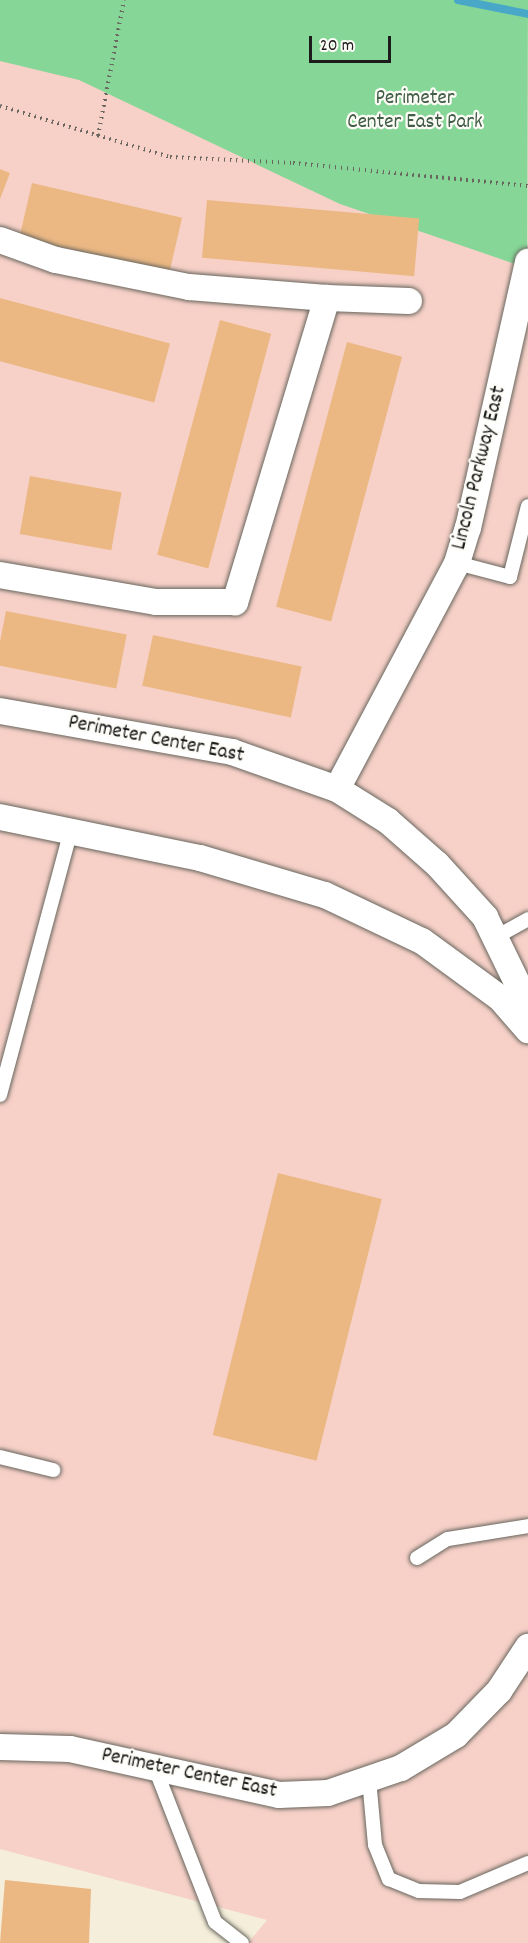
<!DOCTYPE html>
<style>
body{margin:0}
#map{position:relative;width:528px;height:1943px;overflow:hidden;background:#f4eeda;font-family:Dekko,sans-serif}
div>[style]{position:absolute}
.built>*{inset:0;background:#f7d1c8}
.green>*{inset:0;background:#86d797}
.stream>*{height:8px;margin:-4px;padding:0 4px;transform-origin:4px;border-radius:4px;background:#49a8c8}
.building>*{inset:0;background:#ebb884;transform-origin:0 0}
.path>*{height:4px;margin-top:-2px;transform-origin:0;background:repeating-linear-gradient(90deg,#68665e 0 1.5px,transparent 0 6px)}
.roads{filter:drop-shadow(0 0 2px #68665e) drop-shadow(0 0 2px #68665e)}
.lane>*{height:14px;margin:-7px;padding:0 7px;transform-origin:7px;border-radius:7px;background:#fff}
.street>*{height:26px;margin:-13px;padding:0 13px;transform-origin:13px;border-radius:13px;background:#fff}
span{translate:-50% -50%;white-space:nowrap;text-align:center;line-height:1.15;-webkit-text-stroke:4.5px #fdfcf7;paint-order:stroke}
.park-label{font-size:21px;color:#415d47}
.street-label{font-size:21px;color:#1c1c1c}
.scale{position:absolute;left:309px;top:36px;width:82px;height:27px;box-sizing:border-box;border:3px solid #1c1c1c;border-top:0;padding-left:8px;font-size:18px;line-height:21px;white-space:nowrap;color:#1c1c1c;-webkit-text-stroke:4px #fdfcf7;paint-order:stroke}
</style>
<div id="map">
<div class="built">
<div style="clip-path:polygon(0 0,528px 66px,528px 1943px,248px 1943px,267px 1920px,0 1849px)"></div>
</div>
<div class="green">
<div style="clip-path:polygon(0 0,528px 0,527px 268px,340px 204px,79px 80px,0 61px)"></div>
</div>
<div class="stream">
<div style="left:458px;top:0;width:71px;rotate:11.3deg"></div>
</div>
<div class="building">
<div style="clip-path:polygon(0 169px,10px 173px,0 199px)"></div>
<div style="left:32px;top:183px;width:154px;height:56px;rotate:13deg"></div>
<div style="left:207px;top:200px;width:213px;height:58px;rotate:5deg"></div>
<div style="left:0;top:298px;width:176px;height:61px;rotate:15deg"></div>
<div style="left:220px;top:320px;width:53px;height:243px;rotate:15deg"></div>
<div style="left:347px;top:342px;width:57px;height:274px;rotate:15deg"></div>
<div style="left:30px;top:476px;width:93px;height:59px;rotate:10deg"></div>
<div style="left:6px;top:611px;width:123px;height:55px;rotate:11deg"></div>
<div style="left:153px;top:635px;width:152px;height:52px;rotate:12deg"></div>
<div style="left:278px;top:1173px;width:107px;height:270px;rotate:14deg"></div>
<div style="clip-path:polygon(5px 1880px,91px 1889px,89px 1943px,0 1943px)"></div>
</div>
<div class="path">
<div style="left:0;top:106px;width:177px;rotate:16.7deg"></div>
<div style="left:170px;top:157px;width:123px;rotate:2.8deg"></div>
<div style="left:293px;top:163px;width:236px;rotate:5.6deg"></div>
<div style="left:98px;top:136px;width:138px;rotate:-79.2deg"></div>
</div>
<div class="roads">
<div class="lane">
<div style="left:457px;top:563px;width:55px;rotate:14.8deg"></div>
<div style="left:510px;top:577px;width:73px;rotate:-75.8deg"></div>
<div style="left:496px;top:937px;width:37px;rotate:-29deg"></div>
<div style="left:0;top:1095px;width:271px;rotate:-75deg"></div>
<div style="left:0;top:1457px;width:55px;rotate:13.8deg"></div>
<div style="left:417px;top:1558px;width:36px;rotate:-32deg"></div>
<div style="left:448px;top:1539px;width:81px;rotate:-9.2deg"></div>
<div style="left:155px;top:1768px;width:165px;rotate:68.7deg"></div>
<div style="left:215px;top:1922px;width:34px;rotate:38deg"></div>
<div style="left:369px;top:1779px;width:66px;rotate:84.8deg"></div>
<div style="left:375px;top:1845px;width:37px;rotate:68deg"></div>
<div style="left:389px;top:1879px;width:32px;rotate:22deg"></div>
<div style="left:419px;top:1891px;width:41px;rotate:1.4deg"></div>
<div style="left:460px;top:1892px;width:74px;rotate:-23.1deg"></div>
</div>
<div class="street">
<div style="left:0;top:240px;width:59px;rotate:19.7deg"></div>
<div style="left:56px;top:260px;width:136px;rotate:11.5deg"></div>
<div style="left:189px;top:287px;width:138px;rotate:4.6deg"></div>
<div style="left:327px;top:298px;width:318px;rotate:106.8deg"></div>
<div style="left:235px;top:602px;width:79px;rotate:180deg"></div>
<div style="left:156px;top:602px;width:158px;rotate:-170.2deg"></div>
<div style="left:327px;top:298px;width:82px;rotate:2.1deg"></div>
<div style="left:0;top:711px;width:236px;rotate:10deg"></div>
<div style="left:232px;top:752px;width:111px;rotate:19.4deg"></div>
<div style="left:337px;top:789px;width:60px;rotate:32.1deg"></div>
<div style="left:388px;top:821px;width:65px;rotate:41.3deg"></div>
<div style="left:437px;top:864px;width:72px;rotate:47.8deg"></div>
<div style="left:485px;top:917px;width:98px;rotate:64deg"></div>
<div style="left:337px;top:789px;width:256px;rotate:-62deg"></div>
<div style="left:457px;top:563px;width:37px;rotate:-73deg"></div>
<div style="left:468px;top:528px;width:273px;rotate:-77.3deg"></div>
<div style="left:0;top:817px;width:204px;rotate:11.6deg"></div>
<div style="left:200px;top:858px;width:130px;rotate:16.5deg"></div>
<div style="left:325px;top:895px;width:107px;rotate:25.4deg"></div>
<div style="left:422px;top:941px;width:97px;rotate:36.2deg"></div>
<div style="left:500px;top:998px;width:43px;rotate:48.8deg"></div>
<div style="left:0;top:1747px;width:70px;rotate:1.6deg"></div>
<div style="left:70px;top:1749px;width:214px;rotate:12.4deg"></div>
<div style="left:279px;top:1795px;width:49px;rotate:-2.3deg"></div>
<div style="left:328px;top:1793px;width:77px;rotate:-18.9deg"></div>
<div style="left:401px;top:1768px;width:64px;rotate:-31deg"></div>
<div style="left:456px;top:1735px;width:62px;rotate:-45.7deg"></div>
<div style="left:499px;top:1691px;width:53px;rotate:-56.6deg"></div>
</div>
</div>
<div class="park-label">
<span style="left:415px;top:111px">Perimeter<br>Center East Park</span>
</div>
<div class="street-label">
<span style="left:480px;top:468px;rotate:-76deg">Lincoln Parkway East</span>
<span style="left:156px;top:740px;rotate:11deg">Perimeter Center East</span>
<span style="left:189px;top:1774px;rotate:12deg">Perimeter Center East</span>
</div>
<div class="scale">20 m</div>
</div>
